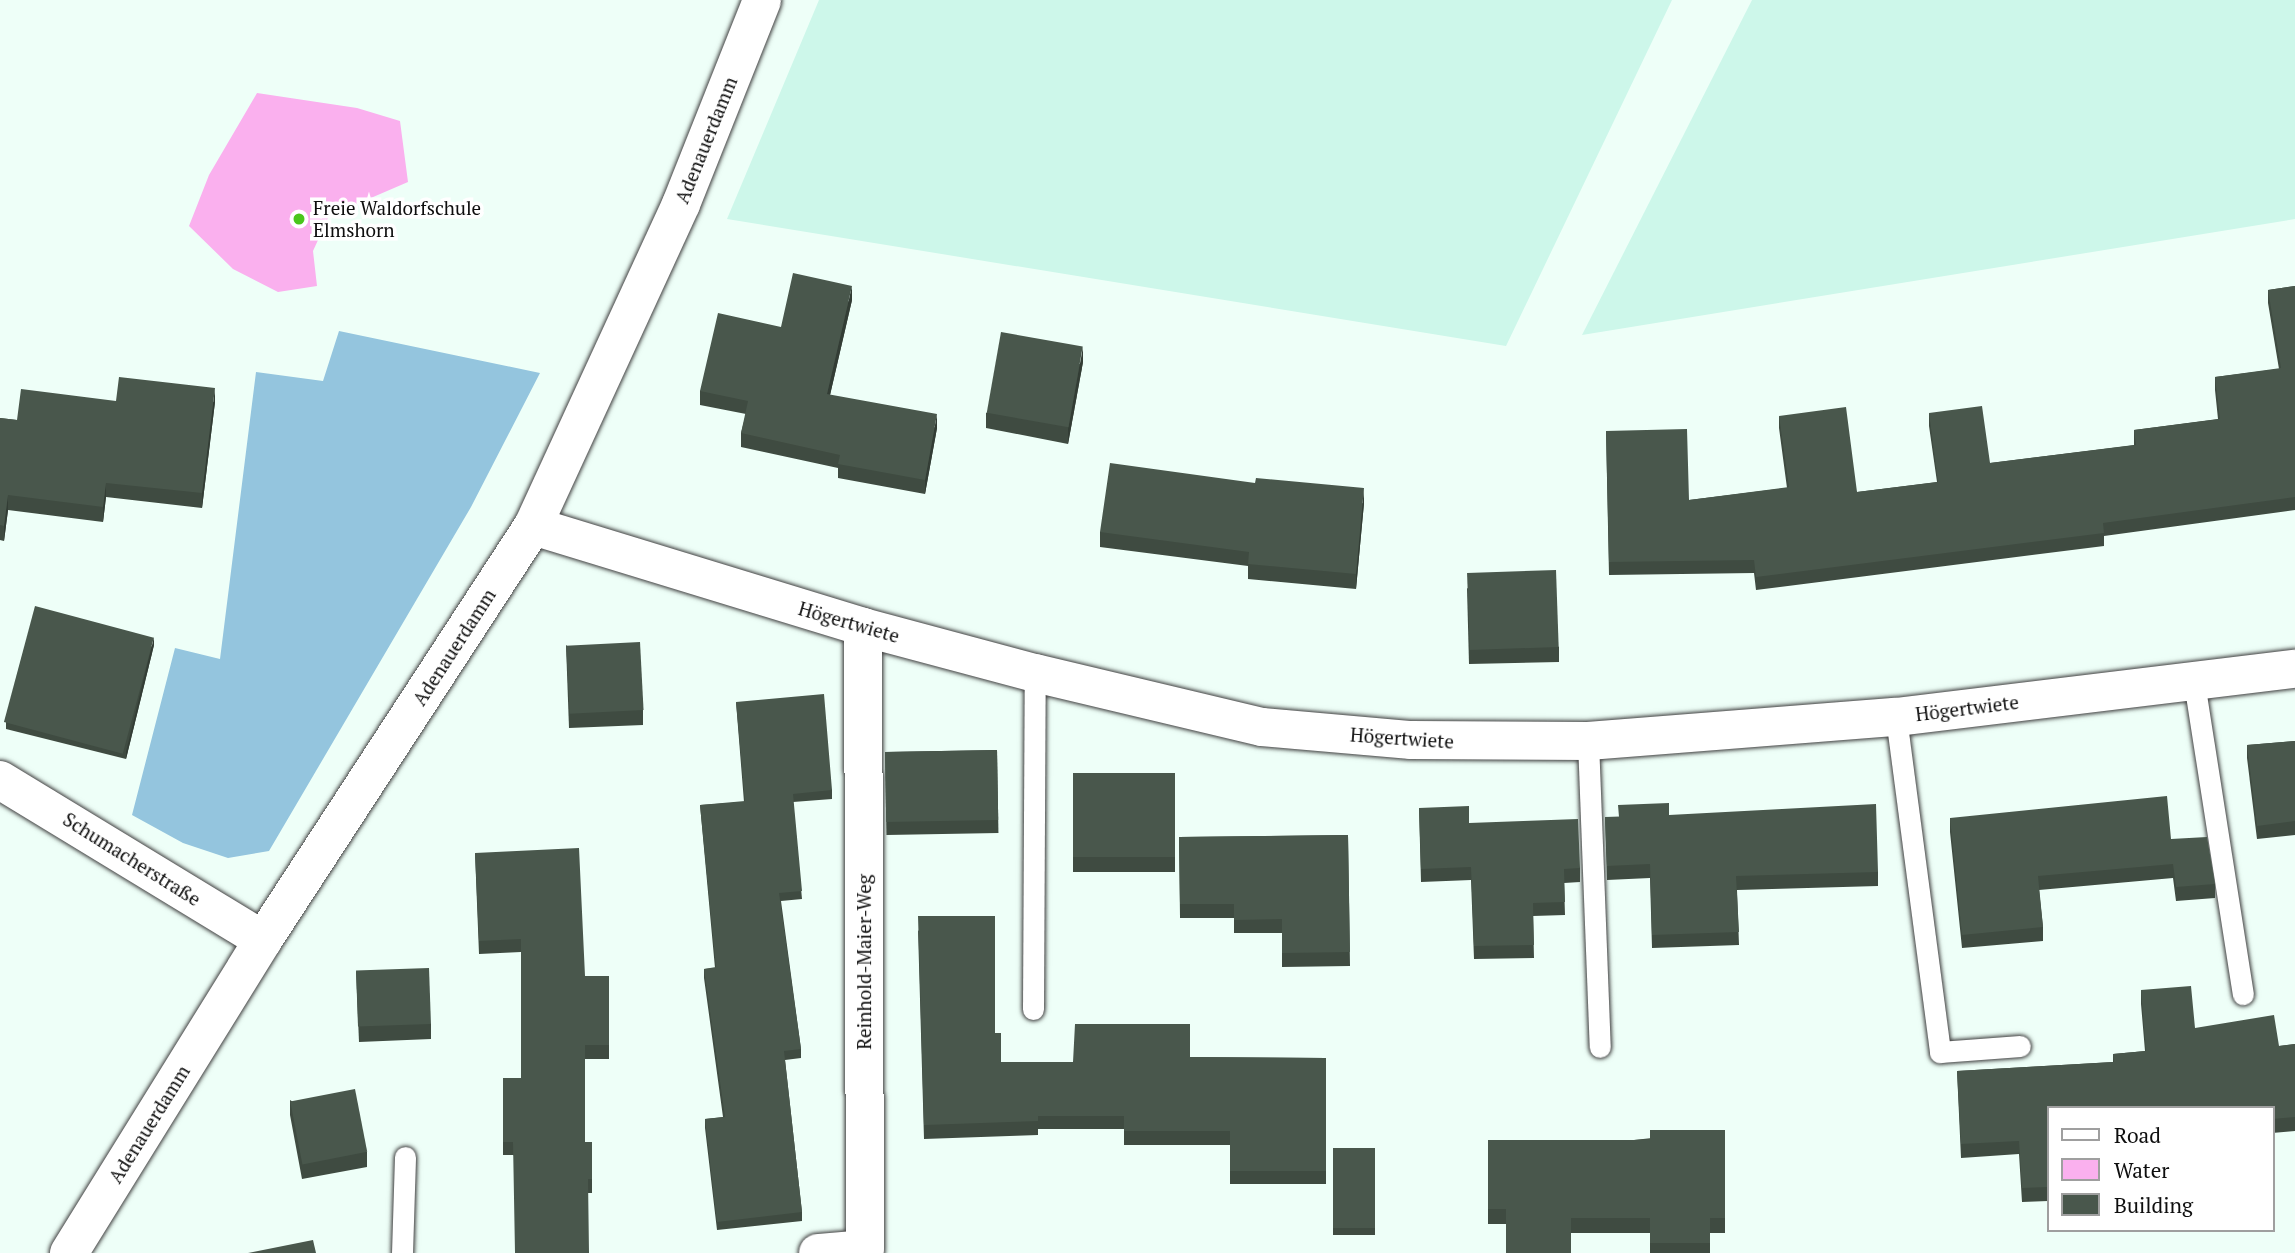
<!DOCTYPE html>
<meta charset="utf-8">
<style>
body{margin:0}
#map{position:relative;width:2295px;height:1253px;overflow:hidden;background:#eefff8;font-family:"PT Serif",serif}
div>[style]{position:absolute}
.farmland>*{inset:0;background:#cdf7ea}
.forest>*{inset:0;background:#94c5de}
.water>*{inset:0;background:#fab0ee}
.roads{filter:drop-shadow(0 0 2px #414141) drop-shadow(0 0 2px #414141)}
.service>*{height:21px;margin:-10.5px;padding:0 10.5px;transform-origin:10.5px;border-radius:10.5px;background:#fff}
.minor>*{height:38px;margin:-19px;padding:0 19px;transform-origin:19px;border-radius:19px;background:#fff}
.tertiary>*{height:38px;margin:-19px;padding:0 19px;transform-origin:19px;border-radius:19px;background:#fff}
.wall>*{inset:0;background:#3f4b41;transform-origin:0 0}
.shaded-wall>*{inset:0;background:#333d35}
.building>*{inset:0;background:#49574c;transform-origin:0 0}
.dots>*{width:19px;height:19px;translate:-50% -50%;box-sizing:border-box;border:4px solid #fff;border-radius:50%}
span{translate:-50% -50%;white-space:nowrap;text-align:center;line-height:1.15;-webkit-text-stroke:7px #fff;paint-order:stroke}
.street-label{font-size:19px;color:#0e0e0e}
.poi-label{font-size:19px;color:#0e0e0e}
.left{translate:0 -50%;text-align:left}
.legend{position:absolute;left:2047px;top:1106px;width:228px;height:126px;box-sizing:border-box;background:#fff;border:2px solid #9f9f9f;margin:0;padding:9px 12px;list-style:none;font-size:21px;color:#0e0e0e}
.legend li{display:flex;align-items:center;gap:14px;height:35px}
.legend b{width:35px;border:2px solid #9f9f9f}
</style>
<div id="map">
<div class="farmland">
<div style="clip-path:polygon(819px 0,1672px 0,1506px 346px,727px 219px)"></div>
<div style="clip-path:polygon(1752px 0,2295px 0,2295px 219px,1582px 335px)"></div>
</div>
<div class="forest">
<div style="clip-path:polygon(339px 331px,540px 373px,471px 507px,269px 851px,228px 858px,183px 843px,132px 815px,175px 648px,220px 659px,256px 372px,323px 381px)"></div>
</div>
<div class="water">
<div style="clip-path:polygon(257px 93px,357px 108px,400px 121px,408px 182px,329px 216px,313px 251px,317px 286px,278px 292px,233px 269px,189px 226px,209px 175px)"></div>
</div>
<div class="roads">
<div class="service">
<div style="left:2194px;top:682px;width:316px;rotate:81.1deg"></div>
<div style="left:1896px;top:717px;width:338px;rotate:82.5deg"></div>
<div style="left:1940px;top:1052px;width:80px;rotate:-4.3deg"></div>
<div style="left:1588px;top:741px;width:306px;rotate:87.8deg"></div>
<div style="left:1033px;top:1009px;width:336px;rotate:-89.7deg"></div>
<div style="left:402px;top:1253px;width:96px;rotate:-88.2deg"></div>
</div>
<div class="minor">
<div style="left:533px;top:526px;width:345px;rotate:17deg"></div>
<div style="left:863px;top:627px;width:178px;rotate:15deg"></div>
<div style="left:1035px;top:673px;width:233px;rotate:13.4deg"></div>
<div style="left:1262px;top:727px;width:150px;rotate:5deg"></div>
<div style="left:1411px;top:740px;width:177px;rotate:0.3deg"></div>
<div style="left:1588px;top:741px;width:309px;rotate:-4.5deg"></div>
<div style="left:1896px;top:717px;width:402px;rotate:-6.9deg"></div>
<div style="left:0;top:780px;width:308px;rotate:31.3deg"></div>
<div style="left:818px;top:1253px;width:47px;rotate:-4.9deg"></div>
<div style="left:865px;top:1249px;width:622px;rotate:-90.18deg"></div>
</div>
<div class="tertiary">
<div style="left:69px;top:1253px;width:368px;rotate:-58.2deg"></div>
<div style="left:263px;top:940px;width:494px;rotate:-56.9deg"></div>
<div style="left:533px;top:526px;width:354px;rotate:-65.3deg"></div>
<div style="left:681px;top:204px;width:219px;rotate:-68.3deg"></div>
</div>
</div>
<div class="wall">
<div style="clip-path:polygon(2295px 286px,2295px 510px,2104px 536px,2104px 546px,1756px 590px,1754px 573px,1609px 575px,1606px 431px,1689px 500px,1787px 488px,1779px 428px,1779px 416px,1857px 492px,1937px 482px,1929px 426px,1929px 413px,1990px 463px,2134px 445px,2134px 430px,2218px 419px,2215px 390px,2215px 377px,2279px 369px,2268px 303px,2268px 290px)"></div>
<div style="clip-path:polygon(852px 300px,830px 395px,937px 428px,925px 494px,838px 478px,838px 468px,741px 447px,741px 433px,746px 414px,700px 405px,700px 391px,781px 327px)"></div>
<div style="clip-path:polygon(1083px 362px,1068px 444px,986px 428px,986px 413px)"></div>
<div style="clip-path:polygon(116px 401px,215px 402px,202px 508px,106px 497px,103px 522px,8px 510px,4px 541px,0 540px,0 418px,17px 420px)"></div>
<div style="clip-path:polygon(1364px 503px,1356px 589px,1248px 579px,1248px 566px,1100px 547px,1100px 532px)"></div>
<div style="clip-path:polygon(1467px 588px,1559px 647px,1559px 662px,1469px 664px)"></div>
<div style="clip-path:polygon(154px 645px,126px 759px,6px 729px,6px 722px)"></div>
<div style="clip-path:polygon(566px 645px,643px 710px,643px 725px,569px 728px)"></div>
<div style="clip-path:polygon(736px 702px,832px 790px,832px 799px,793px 802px,802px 899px,781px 901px,801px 1049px,801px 1058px,785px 1060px,802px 1212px,802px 1221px,717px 1230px,705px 1128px,705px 1119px,723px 1117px,704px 978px,704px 969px,715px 968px,700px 805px,744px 802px)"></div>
<div style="clip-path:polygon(2295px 741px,2295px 835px,2257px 839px,2247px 758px,2247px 745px)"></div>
<div style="left:997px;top:750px;width:83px;height:112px;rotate:89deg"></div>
<div style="left:1073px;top:773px;width:102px;height:99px"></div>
<div style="clip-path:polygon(1419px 808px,1469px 823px,1580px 868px,1580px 882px,1564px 883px,1565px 915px,1533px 916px,1534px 958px,1474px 959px,1471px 880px,1421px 882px)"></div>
<div style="clip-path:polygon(1669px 815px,1878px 872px,1878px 886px,1737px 890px,1739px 945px,1652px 948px,1650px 878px,1607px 880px,1605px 817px)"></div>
<div style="clip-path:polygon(1950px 818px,2171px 839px,2215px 884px,2215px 898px,2176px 901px,2173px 878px,2039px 890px,2043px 927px,2043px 941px,1962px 948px,1950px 832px)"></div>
<div style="clip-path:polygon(1348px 835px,1350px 966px,1282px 967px,1282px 933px,1234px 933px,1234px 918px,1180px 918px,1179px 837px)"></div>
<div style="clip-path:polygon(475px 853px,585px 976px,609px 976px,609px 1059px,585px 1059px,585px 1142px,592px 1142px,592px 1193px,588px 1193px,513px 1155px,503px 1155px,503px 1078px,521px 1078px,521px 952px,479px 954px)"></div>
<div style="clip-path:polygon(918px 930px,995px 1033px,1001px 1062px,1073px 1062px,1190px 1057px,1326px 1058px,1326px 1184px,1230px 1184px,1230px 1145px,1124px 1145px,1124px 1129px,1038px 1129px,1038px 1135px,924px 1139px)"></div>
<div style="clip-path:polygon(356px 971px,431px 1024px,431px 1039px,359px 1042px)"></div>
<div style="clip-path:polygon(2141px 990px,2195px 1028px,2279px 1046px,2295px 1044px,2295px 1131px,2272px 1133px,2272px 1108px,2048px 1108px,2048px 1201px,2022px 1202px,2019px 1154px,1961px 1158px,1957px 1071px,2113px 1062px,2113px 1054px,2145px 1051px,2141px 1004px)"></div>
<div style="clip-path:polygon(290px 1100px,367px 1152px,367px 1167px,302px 1179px,290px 1115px)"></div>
<div style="clip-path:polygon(1725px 1130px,1725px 1233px,1710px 1233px,1710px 1253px,1650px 1253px,1650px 1233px,1571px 1233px,1506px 1224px,1488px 1224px,1488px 1140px,1634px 1140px)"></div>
<div style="left:1333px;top:1148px;width:42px;height:87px"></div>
</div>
<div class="shaded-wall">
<div style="clip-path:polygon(852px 286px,852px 300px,827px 408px,827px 394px)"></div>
<div style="clip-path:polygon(1083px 347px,1083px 362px,1068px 444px,1068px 429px)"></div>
<div style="clip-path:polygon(215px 388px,215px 402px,202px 508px,202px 493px)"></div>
<div style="clip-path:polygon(937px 414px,937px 428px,925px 494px,925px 480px)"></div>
<div style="clip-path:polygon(106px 483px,106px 497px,103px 522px,103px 507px)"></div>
<div style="clip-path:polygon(1364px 488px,1364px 503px,1356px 589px,1356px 574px)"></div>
<div style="clip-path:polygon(8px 495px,8px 510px,4px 541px,4px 526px)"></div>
<div style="clip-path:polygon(154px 637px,154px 645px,126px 759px,126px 752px)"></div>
</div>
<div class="building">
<div style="clip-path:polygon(793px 273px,852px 286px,827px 394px,937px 414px,925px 480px,838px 464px,840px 455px,741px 433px,748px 401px,700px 391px,718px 313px,781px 327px)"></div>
<div style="clip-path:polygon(2295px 286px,2295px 497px,2103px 523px,2104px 533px,1756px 577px,1754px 560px,1609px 562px,1606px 431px,1687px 429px,1689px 500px,1789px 487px,1779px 416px,1846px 407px,1857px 492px,1938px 482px,1929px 413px,1982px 406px,1990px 463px,2136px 445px,2134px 430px,2220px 419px,2215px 377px,2281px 368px,2268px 290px)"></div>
<div style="left:1001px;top:332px;width:83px;height:82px;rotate:10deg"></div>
<div style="clip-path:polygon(119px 377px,215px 388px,202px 493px,106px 483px,103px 507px,8px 495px,4px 526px,0 525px,0 418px,17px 420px,21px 389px,116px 401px)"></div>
<div style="clip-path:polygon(1110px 463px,1255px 483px,1256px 478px,1364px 488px,1356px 574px,1248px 564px,1249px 552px,1100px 532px)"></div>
<div style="left:1556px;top:570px;width:77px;height:89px;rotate:88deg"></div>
<div style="left:35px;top:606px;width:123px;height:120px;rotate:15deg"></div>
<div style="left:640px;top:642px;width:68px;height:74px;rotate:87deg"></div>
<div style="clip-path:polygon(824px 694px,832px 790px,793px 794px,802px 891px,779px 893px,801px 1049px,784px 1051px,802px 1212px,717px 1222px,705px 1119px,725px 1117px,704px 969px,716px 967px,700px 805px,745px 801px,736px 702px)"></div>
<div style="clip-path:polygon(2295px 741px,2295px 821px,2257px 826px,2247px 745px)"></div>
<div style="left:997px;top:750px;width:70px;height:112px;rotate:89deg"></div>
<div style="left:1073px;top:773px;width:102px;height:84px"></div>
<div style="clip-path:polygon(2167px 796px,2171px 839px,2207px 837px,2215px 884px,2176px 887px,2173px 864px,2038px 876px,2043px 927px,1962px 935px,1950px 818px)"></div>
<div style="clip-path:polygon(1669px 803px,1669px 815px,1876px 804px,1878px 872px,1736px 876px,1739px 932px,1652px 935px,1650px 864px,1607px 866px,1605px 817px,1619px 817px,1618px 805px)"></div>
<div style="clip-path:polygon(1469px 806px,1469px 823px,1578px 819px,1580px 868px,1564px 869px,1565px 902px,1533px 903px,1534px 945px,1474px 946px,1471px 867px,1421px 869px,1419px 808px)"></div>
<div style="clip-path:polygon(1348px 835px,1350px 952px,1282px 953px,1282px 919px,1234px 920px,1234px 904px,1180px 904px,1179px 837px)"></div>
<div style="clip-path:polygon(579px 848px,585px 976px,609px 976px,609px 1045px,585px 1045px,585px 1142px,592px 1142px,592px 1179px,588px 1179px,589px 1253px,515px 1253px,513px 1142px,503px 1142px,503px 1078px,521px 1078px,521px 939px,479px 941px,475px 853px)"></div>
<div style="clip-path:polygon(918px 916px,995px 916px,995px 1033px,1001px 1033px,1001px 1062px,1073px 1062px,1075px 1024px,1190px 1024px,1190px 1057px,1326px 1058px,1326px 1171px,1230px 1171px,1230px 1131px,1124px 1131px,1124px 1116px,1038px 1116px,1038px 1121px,924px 1125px)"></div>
<div style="left:429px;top:968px;width:56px;height:73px;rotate:88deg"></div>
<div style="clip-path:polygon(2191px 986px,2195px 1028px,2274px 1015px,2279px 1046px,2295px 1044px,2295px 1117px,2272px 1119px,2272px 1108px,2048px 1108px,2048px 1187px,2022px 1188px,2019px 1141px,1961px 1144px,1957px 1071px,2114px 1062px,2113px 1054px,2146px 1051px,2141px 990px)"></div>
<div style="left:355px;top:1089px;width:64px;height:66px;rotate:79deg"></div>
<div style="clip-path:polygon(1650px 1130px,1725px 1130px,1725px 1218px,1710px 1218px,1710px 1243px,1650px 1243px,1650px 1218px,1571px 1218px,1571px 1253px,1506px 1253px,1506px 1209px,1488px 1209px,1488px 1140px,1634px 1140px,1650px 1139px)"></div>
<div style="left:1333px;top:1148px;width:42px;height:80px"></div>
<div style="clip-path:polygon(313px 1240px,316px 1253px,248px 1253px)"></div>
</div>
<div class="dots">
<div style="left:299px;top:219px;background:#4ac61d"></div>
</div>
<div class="street-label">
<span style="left:706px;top:140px;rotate:-68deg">Adenauerdamm</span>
<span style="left:849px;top:622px;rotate:16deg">Högertwiete</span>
<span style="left:454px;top:647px;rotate:-57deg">Adenauerdamm</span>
<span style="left:1967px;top:708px;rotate:-7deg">Högertwiete</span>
<span style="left:1402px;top:738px;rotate:4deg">Högertwiete</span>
<span style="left:132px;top:859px;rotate:32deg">Schumacherstraße</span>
<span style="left:864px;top:962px;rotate:-90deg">Reinhold-Maier-Weg</span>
<span style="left:149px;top:1124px;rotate:-58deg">Adenauerdamm</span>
</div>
<div class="poi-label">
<span class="left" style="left:313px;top:219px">Freie Waldorfschule<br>Elmshorn</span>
</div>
<ul class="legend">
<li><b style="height:9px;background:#fff"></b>Road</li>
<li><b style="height:19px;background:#fab0ee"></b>Water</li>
<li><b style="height:19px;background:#49574c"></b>Building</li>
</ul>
</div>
